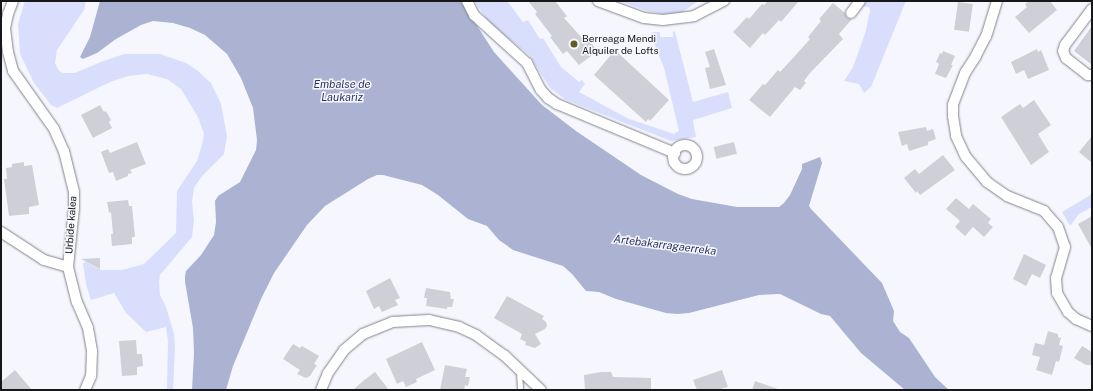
<!DOCTYPE html>
<style>
body{margin:0}
#map{position:relative;width:1093px;height:391px;overflow:hidden;background:#f6f7fe;font-family:"Public Sans",sans-serif}
div>[style]{position:absolute}
.green>*{inset:0;background:#d8defc}
.water>*{inset:0;background:#acb3d2}
.building>*{inset:0;background:#cfd0d7;transform-origin:0 0}
.roads{filter:drop-shadow(0 0 1px #82848a) drop-shadow(0 0 1px #82848a)}
.lane>*{height:5px;margin:-2.5px;padding:0 2.5px;transform-origin:2.5px;border-radius:2.5px;background:#fff}
.street>*{height:10px;margin:-5px;padding:0 5px;transform-origin:5px;border-radius:5px;background:#fff}
.street>.ring{margin:-5px;padding:0;box-sizing:content-box;background:none;border:10px solid #fff;border-radius:50%}
.dots>*{width:11px;height:11px;translate:-50% -50%;box-sizing:border-box;border:2px solid #f6f7fe;border-radius:50%}
span{translate:-50% -50%;white-space:nowrap;text-align:center;line-height:1.15;-webkit-text-stroke:3px #f6f7fe;paint-order:stroke}
.poi-label{font-size:10px;color:#161719}
.left{translate:0 -50%;text-align:left}
.street-label{font-size:10px;color:#161719}
.water-label{font-size:11px;color:#2d335f;font-style:italic}
.frame{position:absolute;inset:0;border:2px solid #161719;pointer-events:none}
</style>
<div id="map">
<div class="green">
<div style="clip-path:polygon(25px 1px,86px 1px,84px 10px,57px 50px,55px 63px,59px 71px,63px 73px,75px 73px,101px 62px,124px 54px,160px 54px,186px 63px,198px 71px,211px 83px,221px 104px,227px 136px,224px 154px,202px 176px,194px 188px,192px 202px,194px 221px,192px 237px,160px 275px,159px 282px,160px 295px,166px 307px,174px 334px,175px 347px,173px 390px,167px 390px,168px 341px,166px 327px,146px 332px,126px 313px,114px 293px,91px 300px,86px 284px,83px 263px,86px 262px,101px 270px,122px 270px,144px 264px,176px 233px,177px 191px,197px 161px,202px 145px,204px 134px,198px 117px,181px 89px,167px 79px,147px 74px,128px 76px,110px 82px,57px 108px,51px 105px,34px 83px,20px 54px,18px 24px)"></div>
<div style="clip-path:polygon(474px 1px,507px 1px,523px 22px,528px 20px,540px 39px,543px 38px,561px 67px,579px 82px,582px 80px,585px 84px,579px 92px,629px 119px,674px 134px,679px 131px,664px 68px,650px 33px,654px 32px,660px 32px,660px 37px,673px 37px,673px 31px,675px 32px,693px 102px,728px 92px,732px 108px,693px 120px,696px 137px,671px 141px,566px 100px,550px 88px,529px 55px,490px 23px)"></div>
<div style="clip-path:polygon(620px 1px,698px 1px,681px 13px,668px 15px,647px 11px)"></div>
<div style="clip-path:polygon(866px 1px,906px 1px,871px 87px,864px 93px,859px 84px,844px 81px,853px 67px,865px 34px,870px 11px,869px 7px,861px 6px)"></div>
<div style="clip-path:polygon(1092px 194px,1092px 207px,1079px 214px,1070px 226px,1062px 212px)"></div>
</div>
<div class="water">
<div style="clip-path:polygon(100px 1px,461px 1px,494px 52px,542px 105px,576px 131px,641px 175px,678px 194px,692px 199px,737px 207px,779px 207px,784px 203px,790px 195px,802px 169px,802px 164px,820px 157px,822px 163px,809px 206px,811px 209px,882px 283px,894px 311px,893px 321px,900px 332px,909px 338px,935px 377px,949px 390px,905px 390px,861px 353px,830px 316px,821px 314px,780px 294px,759px 295px,689px 313px,677px 314px,666px 313px,616px 299px,599px 292px,586px 291px,572px 274px,563px 266px,513px 250px,499px 240px,487px 226px,468px 219px,438px 195px,422px 185px,383px 175px,377px 175px,368px 179px,325px 206px,307px 225px,274px 273px,261px 299px,233px 366px,226px 390px,192px 390px,194px 353px,193px 328px,185px 282px,185px 276px,186px 271px,201px 255px,214px 235px,216px 222px,215px 201px,218px 196px,240px 182px,256px 150px,257px 140px,253px 108px,241px 78px,227px 54px,205px 35px,190px 28px,173px 23px,153px 21px,141px 25px,116px 39px,97px 53px,83px 59px,80px 57px,90px 37px)"></div>
</div>
<div class="building">
<div style="clip-path:polygon(528px 1px,555px 1px,567px 16px,564px 18px,582px 38px,585px 36px,598px 51px,579px 65px,567px 51px,563px 54px,550px 37px,552px 36px,535px 14px,537px 12px)"></div>
<div style="clip-path:polygon(768px 1px,799px 1px,781px 22px,779px 20px,765px 35px,763px 33px,750px 48px,733px 32px,747px 17px,749px 19px,762px 4px,764px 5px)"></div>
<div style="clip-path:polygon(1029px 1px,1050px 1px,1057px 10px,1029px 33px,1015px 17px,1027px 7px,1025px 4px)"></div>
<div style="left:958px;top:2px;width:15px;height:28px;rotate:8deg"></div>
<div style="clip-path:polygon(833px 3px,845px 13px,847px 18px,852px 19px,839px 34px,843px 39px,810px 73px,804px 81px,806px 83px,800px 90px,795px 87px,770px 117px,749px 100px,763px 84px,765px 85px,778px 70px,780px 72px,793px 58px,810px 39px,808px 37px,821px 21px,819px 19px)"></div>
<div style="clip-path:polygon(1092px 26px,1092px 65px,1074px 51px)"></div>
<div style="clip-path:polygon(714px 49px,726px 85px,710px 89px,705px 68px,710px 67px,705px 52px)"></div>
<div style="clip-path:polygon(1037px 49px,1038px 52px,1041px 50px,1049px 70px,1028px 79px,1024px 70px,1016px 74px,1011px 62px)"></div>
<div style="clip-path:polygon(615px 50px,669px 100px,650px 121px,648px 119px,646px 122px,594px 75px)"></div>
<div style="clip-path:polygon(943px 51px,955px 56px,951px 65px,953px 65px,946px 78px,935px 74px,939px 64px,936px 62px,940px 53px,942px 54px)"></div>
<div style="clip-path:polygon(1034px 100px,1051px 125px,1038px 134px,1049px 152px,1031px 165px,1001px 117px,1020px 104px,1023px 108px)"></div>
<div style="clip-path:polygon(100px 105px,104px 112px,106px 111px,111px 120px,109px 122px,112px 128px,93px 138px,81px 115px)"></div>
<div style="clip-path:polygon(926px 127px,927px 131px,933px 129px,936px 139px,928px 142px,928px 145px,909px 151px,907px 144px,902px 146px,898px 132px)"></div>
<div style="clip-path:polygon(1092px 136px,1092px 163px,1079px 152px)"></div>
<div style="clip-path:polygon(137px 142px,146px 164px,130px 170px,132px 173px,128px 174px,128px 176px,116px 181px,113px 172px,109px 173px,101px 152px,108px 149px,110px 153px)"></div>
<div style="left:734px;top:142px;width:12px;height:21px;rotate:76deg"></div>
<div style="clip-path:polygon(943px 155px,955px 170px,920px 195px,917px 191px,916px 193px,904px 178px,915px 169px,919px 174px)"></div>
<div style="clip-path:polygon(24px 162px,24px 166px,32px 165px,39px 205px,29px 207px,29px 214px,9px 216px,4px 179px,7px 179px,6px 168px,12px 167px,12px 164px)"></div>
<div style="clip-path:polygon(956px 198px,969px 209px,973px 204px,991px 219px,988px 223px,993px 227px,984px 237px,973px 227px,965px 236px,955px 227px,960px 221px,946px 209px)"></div>
<div style="clip-path:polygon(128px 200px,129px 206px,132px 206px,135px 237px,132px 237px,132px 244px,112px 246px,111px 234px,113px 234px,111px 212px,109px 213px,107px 202px)"></div>
<div style="clip-path:polygon(1092px 216px,1092px 249px,1078px 224px)"></div>
<div style="clip-path:polygon(1024px 254px,1046px 265px,1040px 278px,1032px 274px,1026px 286px,1013px 279px)"></div>
<div style="clip-path:polygon(100px 258px,100px 269px,81px 259px)"></div>
<div style="clip-path:polygon(390px 278px,400px 298px,395px 300px,398px 305px,382px 312px,379px 306px,374px 309px,366px 291px)"></div>
<div style="clip-path:polygon(426px 288px,450px 292px,451px 299px,454px 299px,452px 307px,447px 307px,447px 309px,426px 306px,427px 298px,424px 298px)"></div>
<div style="clip-path:polygon(507px 296px,544px 316px,542px 319px,546px 322px,547px 326px,545px 329px,535px 334px,541px 344px,535px 348px,525px 345px,526px 342px,520px 339px,522px 334px,494px 318px)"></div>
<div style="clip-path:polygon(1048px 331px,1058px 334px,1058px 337px,1061px 338px,1059px 345px,1063px 346px,1059px 362px,1056px 361px,1052px 375px,1036px 370px,1040px 357px,1032px 355px,1035px 343px,1044px 345px)"></div>
<div style="clip-path:polygon(136px 340px,137px 354px,142px 354px,143px 366px,137px 367px,137px 375px,122px 376px,119px 341px)"></div>
<div style="clip-path:polygon(422px 342px,435px 370px,416px 379px,417px 382px,406px 387px,403px 381px,397px 384px,386px 359px)"></div>
<div style="clip-path:polygon(293px 344px,300px 348px,302px 346px,319px 356px,314px 364px,317px 365px,310px 376px,306px 378px,297px 374px,300px 370px,283px 359px)"></div>
<div style="clip-path:polygon(1082px 346px,1092px 352px,1092px 365px,1086px 365px,1074px 358px)"></div>
<div style="clip-path:polygon(445px 365px,467px 369px,465px 377px,470px 377px,468px 386px,465px 385px,464px 390px,440px 390px)"></div>
<div style="clip-path:polygon(15px 370px,32px 390px,1px 390px,1px 382px)"></div>
<div style="clip-path:polygon(722px 370px,728px 387px,716px 390px,697px 390px,693px 380px)"></div>
<div style="clip-path:polygon(375px 372px,389px 390px,353px 390px,363px 381px)"></div>
<div style="clip-path:polygon(601px 372px,611px 372px,613px 377px,651px 378px,651px 390px,585px 390px,584px 375px)"></div>
<div style="clip-path:polygon(755px 381px,778px 389px,778px 390px,752px 390px)"></div>
</div>
<div class="roads">
<div class="lane">
<div style="left:519px;top:370px;width:20px;rotate:87deg"></div>
</div>
<div class="street">
<div style="left:13px;top:1px;width:14px;rotate:111deg"></div>
<div style="left:8px;top:14px;width:14px;rotate:102deg"></div>
<div style="left:5px;top:28px;width:24px;rotate:83deg"></div>
<div style="left:8px;top:52px;width:20px;rotate:75deg"></div>
<div style="left:13px;top:71px;width:71px;rotate:54.7deg"></div>
<div style="left:54px;top:129px;width:24px;rotate:66deg"></div>
<div style="left:64px;top:151px;width:42px;rotate:76.3deg"></div>
<div style="left:74px;top:192px;width:16px;rotate:90deg"></div>
<div style="left:74px;top:208px;width:59px;rotate:95.8deg"></div>
<div style="left:68px;top:267px;width:36px;rotate:76deg"></div>
<div style="left:77px;top:302px;width:28px;rotate:67deg"></div>
<div style="left:88px;top:328px;width:23px;rotate:80deg"></div>
<div style="left:92px;top:351px;width:25px;rotate:92deg"></div>
<div style="left:91px;top:376px;width:15px;rotate:113deg"></div>
<div style="left:467px;top:1px;width:16px;rotate:63deg"></div>
<div style="left:474px;top:15px;width:72px;rotate:42.2deg"></div>
<div style="left:527px;top:63px;width:30px;rotate:63deg"></div>
<div style="left:541px;top:90px;width:11px;rotate:49deg"></div>
<div style="left:548px;top:98px;width:11px;rotate:34deg"></div>
<div style="left:557px;top:104px;width:128px;rotate:22.6deg"></div>
<div style="left:598px;top:1px;width:49px;rotate:20.3deg"></div>
<div style="left:644px;top:18px;width:19px;rotate:6deg"></div>
<div style="left:663px;top:20px;width:31px;rotate:-7deg"></div>
<div style="left:694px;top:16px;width:34px;rotate:-27deg"></div>
<div style="left:997px;top:1px;width:37px;rotate:107deg"></div>
<div style="left:986px;top:36px;width:22px;rotate:117deg"></div>
<div style="left:976px;top:56px;width:20px;rotate:123deg"></div>
<div style="left:965px;top:73px;width:34px;rotate:111deg"></div>
<div style="left:953px;top:105px;width:11px;rotate:90deg"></div>
<div style="left:953px;top:116px;width:20px;rotate:81deg"></div>
<div style="left:956px;top:136px;width:23px;rotate:65deg"></div>
<div style="left:966px;top:157px;width:33px;rotate:50deg"></div>
<div style="left:987px;top:182px;width:24px;rotate:35deg"></div>
<div style="left:1007px;top:196px;width:40px;rotate:22deg"></div>
<div style="left:1044px;top:211px;width:21px;rotate:49deg"></div>
<div style="left:1058px;top:227px;width:21px;rotate:71deg"></div>
<div style="left:1065px;top:247px;width:32px;rotate:106deg"></div>
<div style="left:1056px;top:278px;width:15px;rotate:86deg"></div>
<div style="left:1057px;top:293px;width:22px;rotate:60deg"></div>
<div style="left:1068px;top:312px;width:11px;rotate:41deg"></div>
<div style="left:1076px;top:319px;width:17px;rotate:24deg"></div>
<div style="left:1092px;top:9px;width:45px;rotate:126.9deg"></div>
<div style="left:1065px;top:45px;width:6px;rotate:108deg"></div>
<div style="left:1063px;top:51px;width:8px;rotate:67deg"></div>
<div style="left:1066px;top:58px;width:28px;rotate:38deg"></div>
<div style="left:1088px;top:75px;width:4px"></div>
<div style="left:851px;top:13px;width:15px;rotate:-53deg"></div>
<div class="ring" style="left:673px;top:145px;width:14px;height:14px"></div>
<div style="left:1px;top:232px;width:51px;rotate:33.1deg"></div>
<div style="left:44px;top:260px;width:25px;rotate:16deg"></div>
<div style="left:321px;top:390px;width:18px;rotate:-68deg"></div>
<div style="left:328px;top:373px;width:28px;rotate:-55deg"></div>
<div style="left:344px;top:350px;width:25px;rotate:-40deg"></div>
<div style="left:363px;top:334px;width:31px;rotate:-22deg"></div>
<div style="left:392px;top:322px;width:37px;rotate:-3deg"></div>
<div style="left:429px;top:320px;width:31px;rotate:13deg"></div>
<div style="left:459px;top:327px;width:19px;rotate:25deg"></div>
<div style="left:476px;top:335px;width:34px;rotate:36deg"></div>
<div style="left:504px;top:355px;width:51px;rotate:43.4deg"></div>
</div>
</div>
<div class="dots">
<div style="left:574px;top:44px;background:#665a26"></div>
</div>
<div class="poi-label">
<span class="left" style="left:582px;top:44px">Berreaga Mendi<br>Alquiler de Lofts</span>
</div>
<div class="street-label">
<span style="left:71px;top:225px;rotate:-86deg">Urbide kalea</span>
</div>
<div class="water-label">
<span style="left:342px;top:91px">Embalse de<br>Laukariz</span>
<span style="left:665px;top:245px;rotate:7deg">Artebakarragaerreka</span>
</div>
<div class="frame"></div>
</div>
